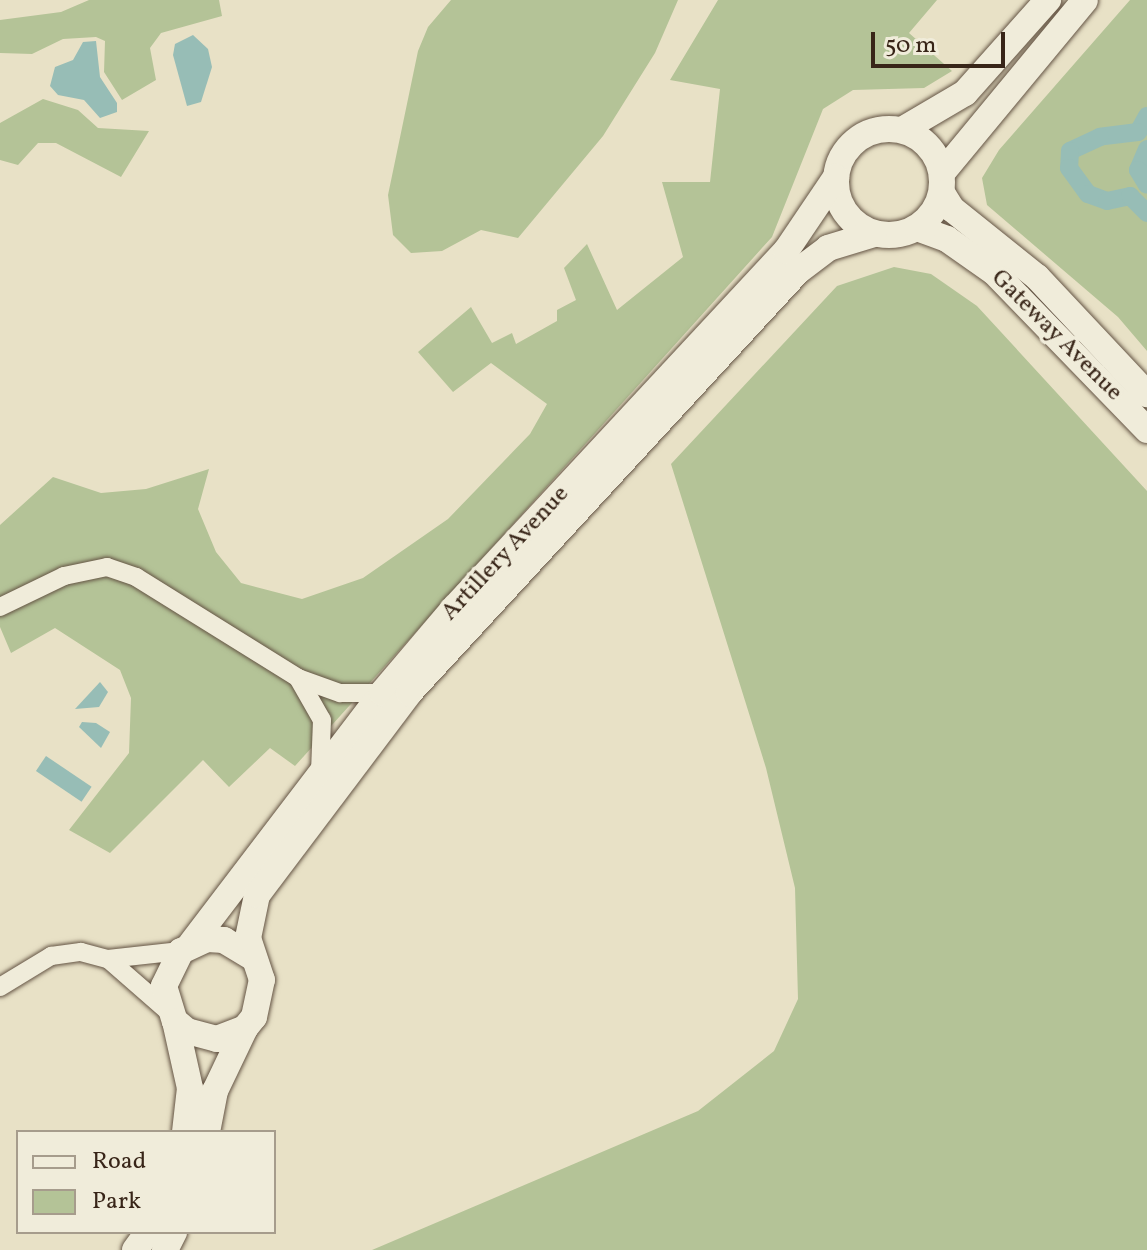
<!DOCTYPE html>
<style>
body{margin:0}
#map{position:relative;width:1147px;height:1250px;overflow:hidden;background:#e8e1c6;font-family:Vollkorn,serif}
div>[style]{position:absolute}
.green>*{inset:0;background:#b4c397}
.water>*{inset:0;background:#97bdb6;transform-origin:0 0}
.canal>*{height:18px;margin:-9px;padding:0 9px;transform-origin:9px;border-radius:9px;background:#97bdb6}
.roads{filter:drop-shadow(0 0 2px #645444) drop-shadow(0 0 2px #645444)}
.street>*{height:18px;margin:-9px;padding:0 9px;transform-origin:9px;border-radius:9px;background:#f0ecda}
.secondary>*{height:26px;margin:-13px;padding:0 13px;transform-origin:13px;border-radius:13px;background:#f0ecda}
.secondary>.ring{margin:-13px;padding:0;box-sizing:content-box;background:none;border:26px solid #f0ecda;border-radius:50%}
span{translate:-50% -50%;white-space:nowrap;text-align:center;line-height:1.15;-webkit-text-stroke:7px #f0ecda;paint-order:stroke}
.street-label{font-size:24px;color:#382518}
.legend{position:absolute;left:16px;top:1130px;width:260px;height:104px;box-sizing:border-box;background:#f0ecda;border:2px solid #a69c8c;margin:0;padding:10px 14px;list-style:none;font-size:24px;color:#382518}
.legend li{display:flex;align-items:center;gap:16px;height:40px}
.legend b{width:40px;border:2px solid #a69c8c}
.scale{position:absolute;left:871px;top:32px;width:134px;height:36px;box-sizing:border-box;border:4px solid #382518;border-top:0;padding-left:10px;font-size:24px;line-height:28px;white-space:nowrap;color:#382518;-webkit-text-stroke:6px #f0ecda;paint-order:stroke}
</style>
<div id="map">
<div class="green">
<div style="clip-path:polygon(89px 0,219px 0,222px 16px,161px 33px,150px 48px,156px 80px,122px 100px,104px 72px,105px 41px,96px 37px,63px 39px,32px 54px,0 53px,0 20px,61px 12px)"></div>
<div style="clip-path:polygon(451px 0,678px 0,655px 53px,603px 136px,518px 238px,481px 230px,442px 251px,411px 253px,393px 235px,388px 195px,418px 51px,428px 27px)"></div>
<div style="clip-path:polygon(718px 0,937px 0,909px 33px,952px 71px,924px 88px,853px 90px,823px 109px,772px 237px,295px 766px,270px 748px,229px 787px,203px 760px,110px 853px,69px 830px,129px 753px,131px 698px,120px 670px,55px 628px,11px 653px,0 627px,0 525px,53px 477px,101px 493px,146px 489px,209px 469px,198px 509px,216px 552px,241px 583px,302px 599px,363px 578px,448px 519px,530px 434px,547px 404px,491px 363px,453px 392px,418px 352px,471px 307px,492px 343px,512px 333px,516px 344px,557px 321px,557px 310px,576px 300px,564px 268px,587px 244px,617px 310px,683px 257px,662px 182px,710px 182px,720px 89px,670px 80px)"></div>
<div style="clip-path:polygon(1130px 0,1147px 0,1147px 351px,1118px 317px,987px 205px,982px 178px,999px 150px)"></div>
<div style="clip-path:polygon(43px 99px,78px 110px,98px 128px,149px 131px,121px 177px,56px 143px,38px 143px,18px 165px,0 160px,0 123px)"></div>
<div style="clip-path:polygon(894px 267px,931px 274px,977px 306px,1147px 491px,1147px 1250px,372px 1250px,698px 1111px,774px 1051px,798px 999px,795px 888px,766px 768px,671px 464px,837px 286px)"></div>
</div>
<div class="water">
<div style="clip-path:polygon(193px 35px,208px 49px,212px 67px,201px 102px,187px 106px,173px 55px,175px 44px)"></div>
<div style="clip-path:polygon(96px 41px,100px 77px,117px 103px,117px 112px,100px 118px,84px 100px,58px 95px,50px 86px,55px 67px,73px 60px,83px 42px)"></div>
<div style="clip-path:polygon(100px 682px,108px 692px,99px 707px,75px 709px)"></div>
<div style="clip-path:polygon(82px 722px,96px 723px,110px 732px,101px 748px,79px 727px)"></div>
<div style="left:46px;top:756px;width:55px;height:18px;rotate:34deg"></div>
</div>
<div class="canal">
<div style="left:1147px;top:116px;width:18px;rotate:119deg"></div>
<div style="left:1138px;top:132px;width:38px;rotate:173deg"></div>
<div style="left:1100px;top:137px;width:33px;rotate:155deg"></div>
<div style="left:1070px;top:151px;width:17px;rotate:93deg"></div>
<div style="left:1069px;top:168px;width:32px;rotate:54deg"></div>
<div style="left:1088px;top:194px;width:20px;rotate:20deg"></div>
<div style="left:1107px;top:201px;width:24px;rotate:-12deg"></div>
<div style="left:1130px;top:196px;width:24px;rotate:45deg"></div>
<div style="left:1147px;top:149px;width:23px;rotate:113deg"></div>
<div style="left:1138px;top:170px;width:17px;rotate:59deg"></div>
</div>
<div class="roads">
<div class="street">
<div style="left:0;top:607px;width:71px;rotate:-25.8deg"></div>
<div style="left:64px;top:576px;width:44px;rotate:-11.8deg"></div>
<div style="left:107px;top:567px;width:31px;rotate:19deg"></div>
<div style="left:136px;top:577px;width:191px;rotate:31.9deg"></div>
<div style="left:298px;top:678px;width:45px;rotate:19.7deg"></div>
<div style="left:340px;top:693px;width:42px"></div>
<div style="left:298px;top:678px;width:48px;rotate:60.3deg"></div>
<div style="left:322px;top:720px;width:52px;rotate:92.2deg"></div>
<div style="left:108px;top:959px;width:82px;rotate:41.1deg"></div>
<div style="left:0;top:987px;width:60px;rotate:-31.3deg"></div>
<div style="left:51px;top:956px;width:30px;rotate:-8deg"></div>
<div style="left:81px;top:952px;width:28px;rotate:15deg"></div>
<div style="left:108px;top:959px;width:73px;rotate:-6.3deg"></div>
</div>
<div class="secondary">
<div class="ring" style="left:836px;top:129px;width:80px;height:80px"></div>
<div style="left:902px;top:130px;width:73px;rotate:-30.4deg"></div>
<div style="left:965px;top:93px;width:125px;rotate:-48.3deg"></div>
<div style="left:942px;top:173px;width:224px;rotate:-50.4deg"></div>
<div style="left:942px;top:193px;width:19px;rotate:58deg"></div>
<div style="left:952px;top:209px;width:109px;rotate:38.7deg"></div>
<div style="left:1037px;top:277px;width:161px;rotate:46.8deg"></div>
<div style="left:917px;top:228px;width:32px;rotate:20deg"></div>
<div style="left:947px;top:239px;width:57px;rotate:35.1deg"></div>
<div style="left:994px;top:272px;width:220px;rotate:45.9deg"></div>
<div style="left:191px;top:944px;width:315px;rotate:-52.7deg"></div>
<div style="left:382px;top:693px;width:113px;rotate:-49.7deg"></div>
<div style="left:455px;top:607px;width:486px;rotate:-47.1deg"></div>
<div style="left:786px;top:251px;width:89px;rotate:-56deg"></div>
<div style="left:252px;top:957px;width:33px;rotate:-149deg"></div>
<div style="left:224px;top:940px;width:17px;rotate:-177deg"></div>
<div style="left:207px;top:939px;width:29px;rotate:155deg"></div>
<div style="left:181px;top:951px;width:39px;rotate:116deg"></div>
<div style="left:164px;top:986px;width:37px;rotate:73deg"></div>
<div style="left:175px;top:1021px;width:16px;rotate:40deg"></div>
<div style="left:187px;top:1031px;width:31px;rotate:15deg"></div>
<div style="left:217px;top:1039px;width:30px;rotate:-21deg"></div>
<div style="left:245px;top:1028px;width:14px;rotate:-51deg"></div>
<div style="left:254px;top:1017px;width:38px;rotate:-78deg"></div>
<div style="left:262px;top:980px;width:44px;rotate:-108.4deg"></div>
<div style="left:248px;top:938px;width:44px;rotate:-78.2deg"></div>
<div style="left:257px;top:895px;width:253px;rotate:-53deg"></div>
<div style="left:409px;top:693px;width:574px;rotate:-47.33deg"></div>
<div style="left:798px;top:271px;width:38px;rotate:-37deg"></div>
<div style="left:828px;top:248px;width:48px;rotate:-16.9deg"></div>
<div style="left:175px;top:1021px;width:69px;rotate:77.4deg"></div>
<div style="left:190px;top:1088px;width:44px;rotate:96.5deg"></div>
<div style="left:207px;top:1132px;width:42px;rotate:-79deg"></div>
<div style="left:215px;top:1091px;width:70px;rotate:-64.5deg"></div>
<div style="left:135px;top:1250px;width:22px;rotate:-54deg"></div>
<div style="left:165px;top:1250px;width:20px;rotate:-63deg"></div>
</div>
</div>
<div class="street-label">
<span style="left:1056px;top:336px;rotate:45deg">Gateway Avenue</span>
<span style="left:506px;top:554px;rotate:-47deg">Artillery Avenue</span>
</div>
<ul class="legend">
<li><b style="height:10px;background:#f0ecda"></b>Road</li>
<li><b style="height:22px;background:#b4c397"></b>Park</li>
</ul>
<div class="scale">50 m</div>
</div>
